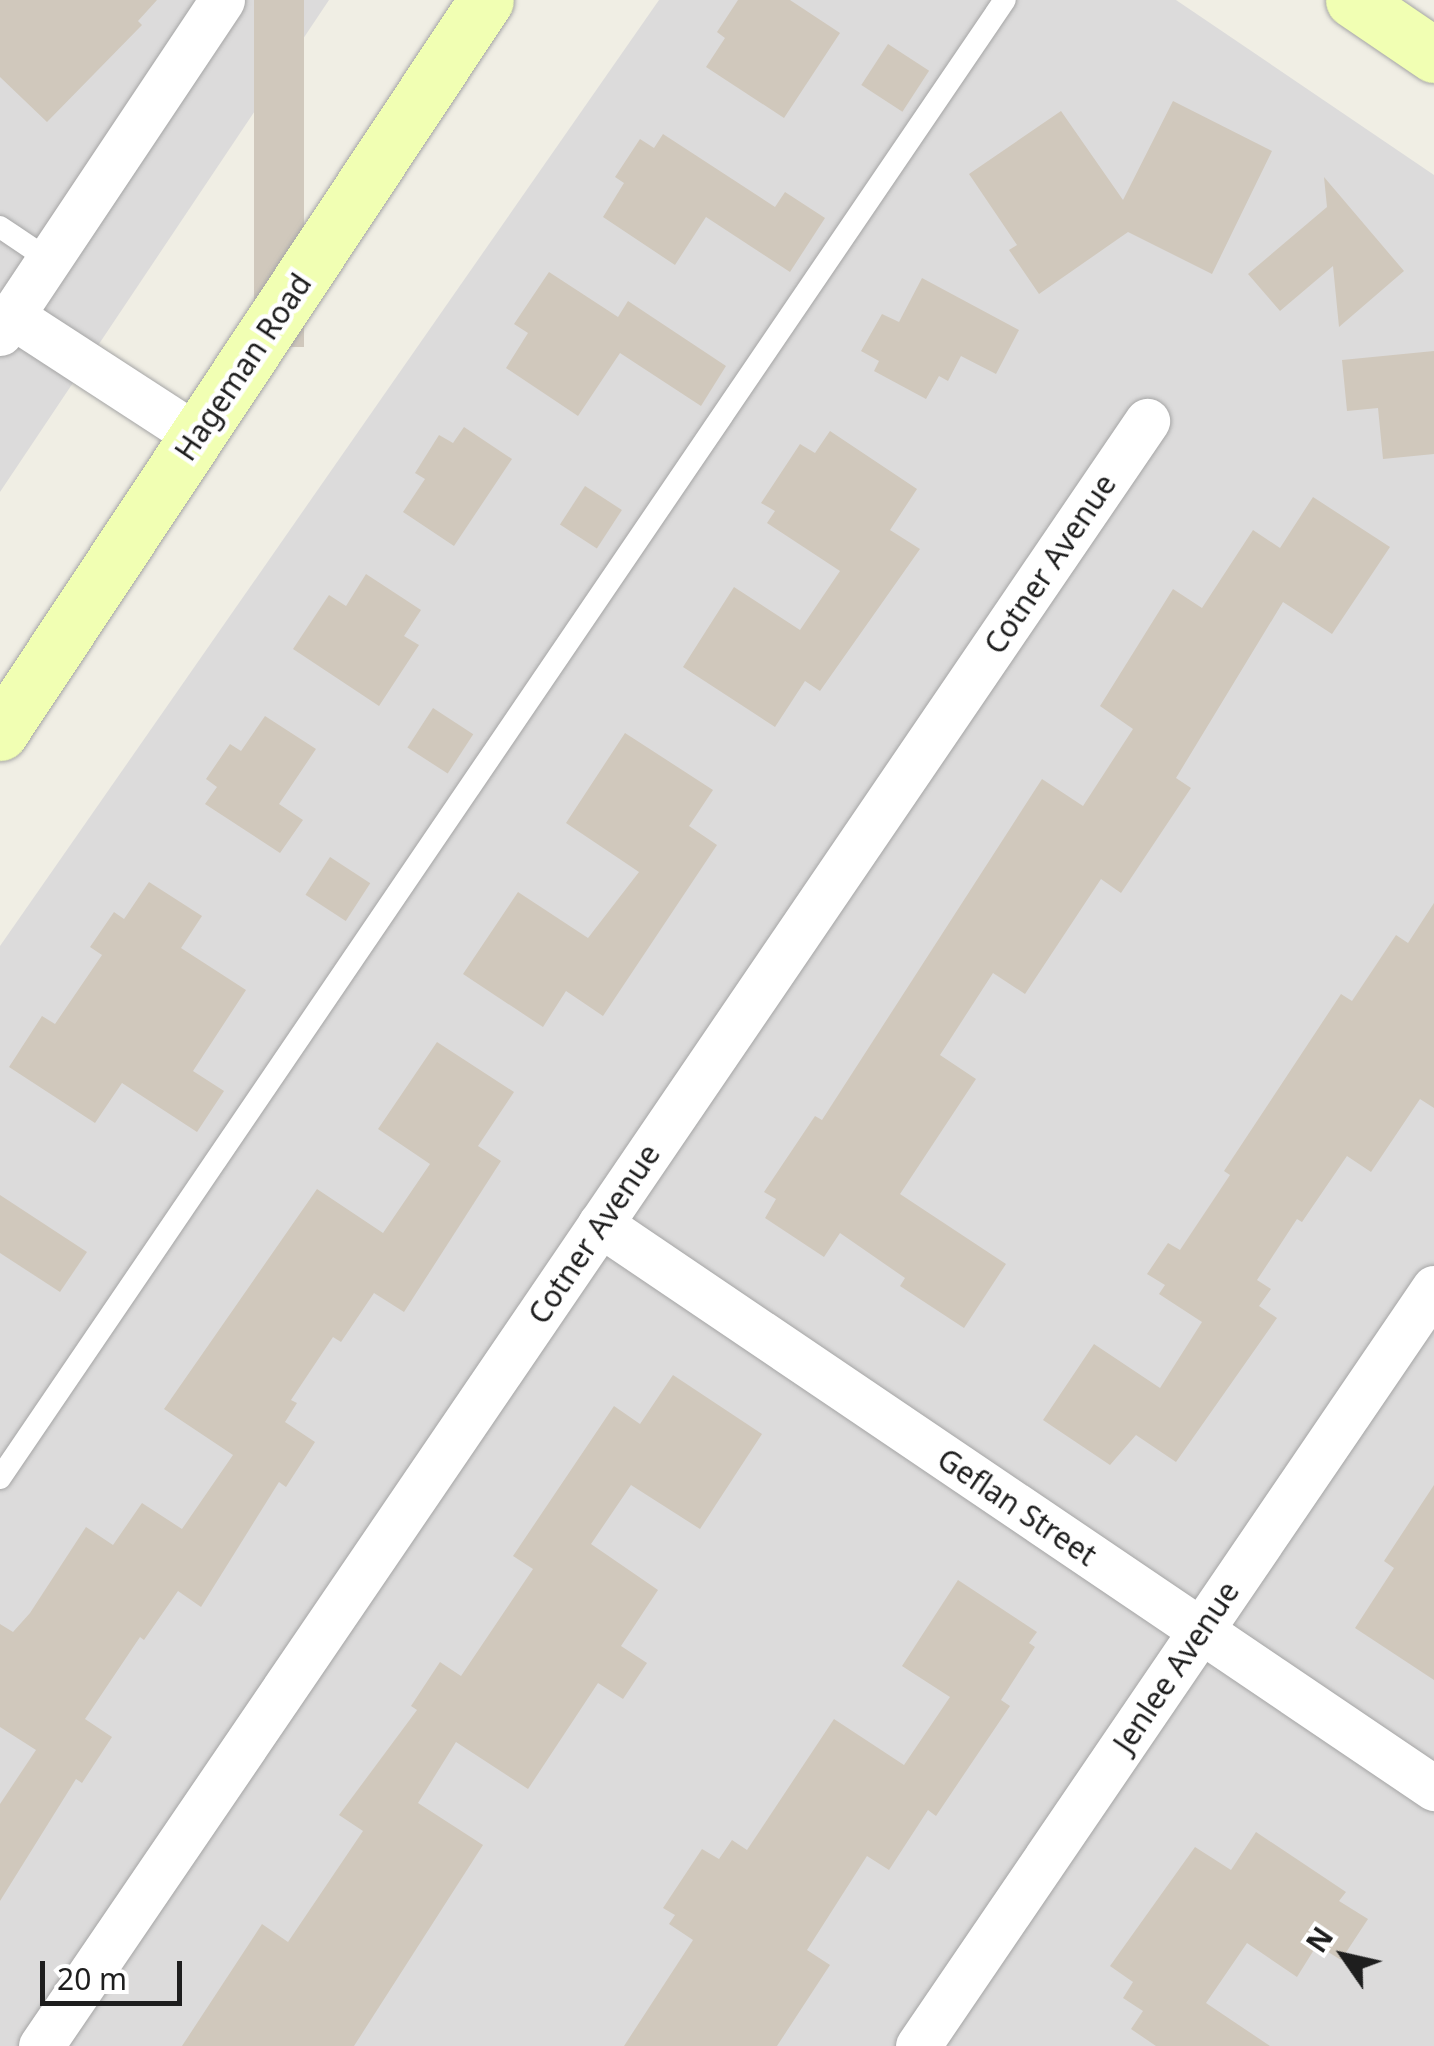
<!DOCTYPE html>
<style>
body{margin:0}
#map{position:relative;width:1434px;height:2046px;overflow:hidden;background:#f0eee4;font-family:"Noto Sans",sans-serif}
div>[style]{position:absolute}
.residential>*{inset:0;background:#dcdbdb}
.building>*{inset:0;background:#d0c8bc;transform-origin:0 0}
.roads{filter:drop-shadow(0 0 2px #a5a5a5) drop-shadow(0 0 2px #a5a5a5)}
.lane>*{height:22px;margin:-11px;padding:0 11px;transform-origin:11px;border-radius:11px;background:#fff}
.street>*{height:45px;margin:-22.5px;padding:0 22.5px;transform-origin:22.5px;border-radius:22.5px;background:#fff}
.secondary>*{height:55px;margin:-27.5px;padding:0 27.5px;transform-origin:27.5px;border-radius:27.5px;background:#f1ffb3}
span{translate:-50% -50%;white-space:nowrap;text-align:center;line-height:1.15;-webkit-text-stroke:9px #fff;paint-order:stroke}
.street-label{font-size:30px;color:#1e1e1e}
.north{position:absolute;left:1294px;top:1906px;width:100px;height:100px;-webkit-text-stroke:8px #fff;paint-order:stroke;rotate:304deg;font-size:28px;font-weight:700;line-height:40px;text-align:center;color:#1e1e1e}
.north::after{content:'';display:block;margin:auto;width:35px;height:45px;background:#1e1e1e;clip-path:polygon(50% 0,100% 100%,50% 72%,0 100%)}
.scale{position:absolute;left:40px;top:1961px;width:142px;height:45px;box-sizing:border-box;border:5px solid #1e1e1e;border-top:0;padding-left:12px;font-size:30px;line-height:35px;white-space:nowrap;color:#1e1e1e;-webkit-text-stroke:8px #fff;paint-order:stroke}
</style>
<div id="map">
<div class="residential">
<div style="clip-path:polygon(0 0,329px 0,0 492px)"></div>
<div style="clip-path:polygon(659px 0,1176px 0,1434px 175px,1434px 2046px,0 2046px,0 946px)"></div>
</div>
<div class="building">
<div style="clip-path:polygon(0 0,157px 0,138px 21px,142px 25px,47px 122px,0 77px)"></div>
<div style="left:254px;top:0;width:50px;height:347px"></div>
<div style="clip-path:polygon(738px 0,790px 0,840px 33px,784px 118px,706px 67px,725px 38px,717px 32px)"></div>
<div style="left:888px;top:44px;width:49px;height:49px;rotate:33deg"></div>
<div style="clip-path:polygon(1173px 101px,1272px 151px,1212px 274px,1128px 232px,1039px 294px,1009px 250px,1017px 245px,969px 174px,1061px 111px,1123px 200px)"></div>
<div style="clip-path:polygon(663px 134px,775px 207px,785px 192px,825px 218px,790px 272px,706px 217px,675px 265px,603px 217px,624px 183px,615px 177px,640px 139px,654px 148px)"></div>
<div style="clip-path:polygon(1324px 177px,1404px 271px,1339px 327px,1333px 266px,1280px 311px,1248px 274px,1327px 207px)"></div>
<div style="clip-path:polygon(549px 272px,618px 317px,628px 301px,726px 366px,701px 406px,620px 353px,578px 416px,506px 368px,528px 333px,514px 324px)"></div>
<div style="clip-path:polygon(922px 278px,1019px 330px,996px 374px,961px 356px,948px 381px,939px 376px,926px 399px,874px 371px,879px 361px,861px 351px,882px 314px,899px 322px)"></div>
<div style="clip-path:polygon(1434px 351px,1434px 454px,1383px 459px,1378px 408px,1347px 411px,1342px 360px)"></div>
<div style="clip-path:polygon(464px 427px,512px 459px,454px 546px,403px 512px,425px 479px,415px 473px,439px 435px,453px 443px)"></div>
<div style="clip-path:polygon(830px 431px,917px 489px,890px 530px,920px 549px,820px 691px,805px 681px,775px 727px,683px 667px,734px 587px,800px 630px,840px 571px,767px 523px,775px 511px,761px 503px,800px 444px,815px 453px)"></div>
<div style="left:585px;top:486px;width:44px;height:46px;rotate:33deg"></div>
<div style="clip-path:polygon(1313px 497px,1390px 547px,1332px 634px,1283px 602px,1176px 778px,1191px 788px,1121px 893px,1101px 879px,1025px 994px,993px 973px,940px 1055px,976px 1079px,900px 1194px,1006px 1264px,964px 1328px,900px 1286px,905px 1278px,840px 1233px,824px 1257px,765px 1218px,776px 1199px,764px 1192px,815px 1116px,822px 1120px,1042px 779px,1083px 806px,1133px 729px,1100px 706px,1173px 589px,1202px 608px,1253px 530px,1280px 548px)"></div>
<div style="clip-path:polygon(366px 574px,421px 610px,404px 636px,419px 645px,379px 706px,293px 649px,329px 595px,346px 606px)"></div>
<div style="left:433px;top:708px;width:48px;height:47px;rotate:33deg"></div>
<div style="clip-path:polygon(265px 716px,316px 749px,279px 804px,303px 820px,280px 853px,205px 804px,217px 787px,206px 779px,230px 744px,241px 751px)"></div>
<div style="clip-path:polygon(625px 733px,713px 790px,689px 826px,717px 845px,603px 1016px,566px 991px,543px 1027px,463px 974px,518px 892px,588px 938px,639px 872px,566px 823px)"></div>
<div style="left:330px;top:857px;width:48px;height:45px;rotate:33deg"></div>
<div style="clip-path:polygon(149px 882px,202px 916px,181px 948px,246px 990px,193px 1071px,224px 1091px,197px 1132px,122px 1083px,95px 1123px,9px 1067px,42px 1016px,55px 1024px,102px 955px,90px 947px,114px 912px,124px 919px)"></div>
<div style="clip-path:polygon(1434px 903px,1434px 1108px,1420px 1099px,1371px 1172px,1347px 1156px,1302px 1222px,1297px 1219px,1257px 1280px,1271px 1289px,1259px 1306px,1277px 1318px,1176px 1462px,1136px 1435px,1110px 1465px,1043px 1420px,1094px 1344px,1160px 1388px,1202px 1322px,1159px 1294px,1165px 1285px,1147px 1274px,1168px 1243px,1180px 1250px,1230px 1175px,1224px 1171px,1341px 994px,1352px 1001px,1396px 935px,1408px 943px)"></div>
<div style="clip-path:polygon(437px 1042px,514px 1092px,478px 1146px,501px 1161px,404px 1312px,374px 1293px,341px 1342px,333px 1337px,291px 1400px,297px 1403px,285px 1422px,315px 1442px,286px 1487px,279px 1482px,201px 1607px,178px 1591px,144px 1640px,140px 1637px,85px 1719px,112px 1737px,82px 1783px,76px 1779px,0 1901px,0 1804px,36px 1750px,0 1727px,0 1624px,13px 1632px,30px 1613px,86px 1527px,113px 1545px,142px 1503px,182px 1529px,233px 1455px,164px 1409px,317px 1189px,383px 1233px,430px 1164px,378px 1129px)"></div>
<div style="clip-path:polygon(0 1195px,87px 1252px,60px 1292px,0 1253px)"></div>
<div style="clip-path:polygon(673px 1375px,762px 1434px,700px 1529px,631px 1485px,591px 1544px,658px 1590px,621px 1646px,647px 1663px,623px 1699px,598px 1683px,528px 1789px,456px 1742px,418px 1803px,483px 1845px,354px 2046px,182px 2046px,262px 1924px,288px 1942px,363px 1831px,339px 1815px,417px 1710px,411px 1706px,440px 1662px,461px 1676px,533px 1569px,513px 1556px,614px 1406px,640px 1424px)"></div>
<div style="clip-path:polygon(1434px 1485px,1434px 1680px,1355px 1628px,1394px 1568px,1384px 1561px)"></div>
<div style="clip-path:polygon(958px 1580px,1037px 1632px,1029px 1643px,1035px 1647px,1001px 1700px,1010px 1706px,936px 1816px,928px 1810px,889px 1870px,867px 1856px,807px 1950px,830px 1965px,777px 2046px,624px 2046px,693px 1940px,669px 1924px,675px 1915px,663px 1908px,702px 1849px,719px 1859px,732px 1840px,747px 1850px,834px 1719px,904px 1765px,950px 1697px,902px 1666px)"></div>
<div style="clip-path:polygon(1256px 1832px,1346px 1892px,1339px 1901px,1368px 1919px,1341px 1960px,1317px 1945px,1297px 1977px,1247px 1943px,1206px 2003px,1270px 2046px,1156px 2046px,1131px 2029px,1143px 2011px,1123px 1998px,1133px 1982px,1110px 1966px,1195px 1847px,1231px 1870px)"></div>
</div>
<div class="roads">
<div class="lane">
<div style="left:0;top:227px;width:59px;rotate:34deg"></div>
<div style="left:0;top:1478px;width:1787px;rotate:-55.79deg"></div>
</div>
<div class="street">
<div style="left:12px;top:316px;width:221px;rotate:33deg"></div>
<div style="left:0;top:333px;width:400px;rotate:-56.3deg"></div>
<div style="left:600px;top:1224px;width:1007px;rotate:34.07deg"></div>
<div style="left:41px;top:2046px;width:1966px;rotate:-55.76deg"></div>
<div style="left:918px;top:2046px;width:917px;rotate:-55.76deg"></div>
</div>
<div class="secondary">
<div style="left:1353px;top:0;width:98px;rotate:34.2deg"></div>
<div style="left:0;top:733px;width:879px;rotate:-56.45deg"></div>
</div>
</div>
<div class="street-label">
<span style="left:243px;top:367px;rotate:-56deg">Hageman Road</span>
<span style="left:1050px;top:564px;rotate:-56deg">Cotner Avenue</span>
<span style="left:594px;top:1234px;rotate:-56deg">Cotner Avenue</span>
<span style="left:1017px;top:1507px;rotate:34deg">Geflan Street</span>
<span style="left:1176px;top:1667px;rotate:-56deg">Jenlee Avenue</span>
</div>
<div class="north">N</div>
<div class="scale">20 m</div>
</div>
